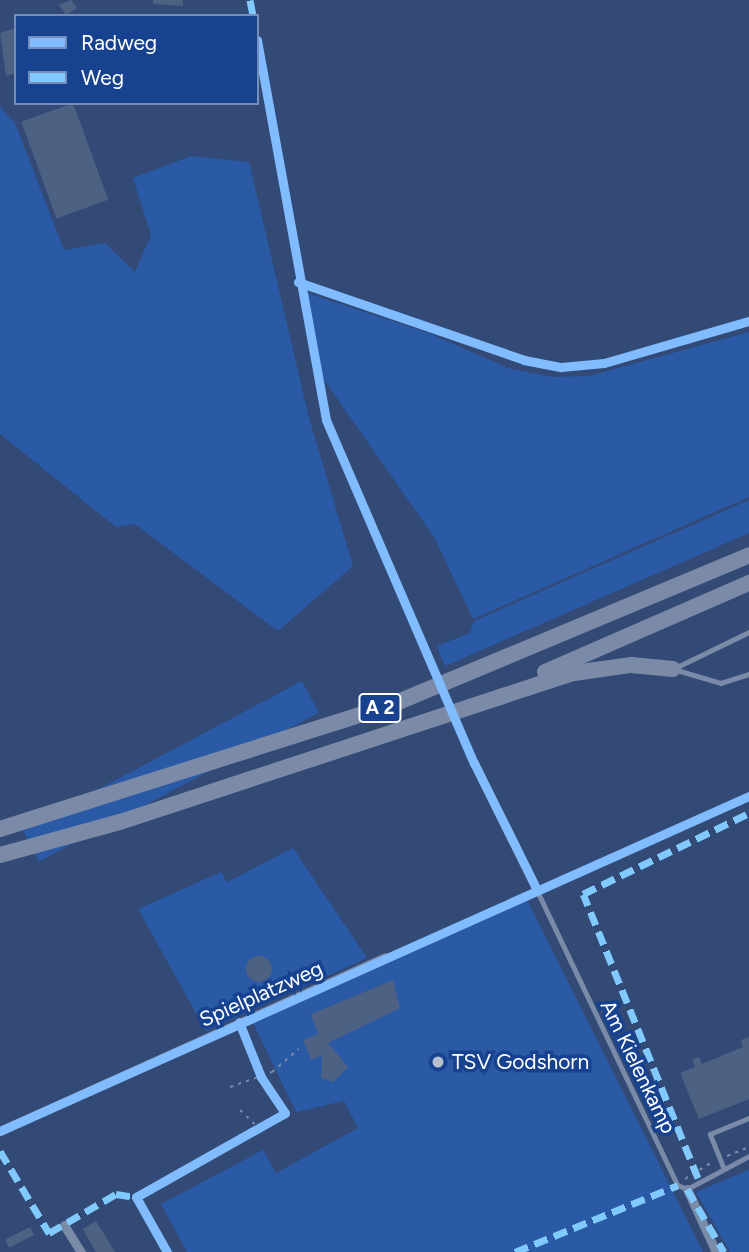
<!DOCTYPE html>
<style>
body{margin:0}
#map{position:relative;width:749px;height:1252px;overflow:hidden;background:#324a75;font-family:Figtree,sans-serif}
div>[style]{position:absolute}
.green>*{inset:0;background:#2a59a6;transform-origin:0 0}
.building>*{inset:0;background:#4d6183;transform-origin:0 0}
.round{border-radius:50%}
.path>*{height:2px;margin-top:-1px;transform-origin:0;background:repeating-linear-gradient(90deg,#7a8ba8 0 3.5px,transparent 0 8.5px)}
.lane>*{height:4.5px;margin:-2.25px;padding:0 2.25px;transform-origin:2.25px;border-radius:2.25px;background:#7a8ba8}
.street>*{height:9px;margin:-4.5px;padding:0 4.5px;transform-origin:4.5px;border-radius:4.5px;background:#7a8ba8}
.highway>*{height:16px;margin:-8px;padding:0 8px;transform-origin:8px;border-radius:8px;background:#7b8ba7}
.quiet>*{height:7px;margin-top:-3.5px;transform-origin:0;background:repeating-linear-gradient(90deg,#80caff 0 14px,transparent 0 21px)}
.cycleway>*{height:9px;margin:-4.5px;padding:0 4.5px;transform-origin:4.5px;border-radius:4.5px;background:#80bcff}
.dots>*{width:19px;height:19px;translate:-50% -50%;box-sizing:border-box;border:4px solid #174290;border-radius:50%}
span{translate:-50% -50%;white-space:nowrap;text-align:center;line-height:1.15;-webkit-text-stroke:7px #174290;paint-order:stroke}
.shield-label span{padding:2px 5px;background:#174290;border:2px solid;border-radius:5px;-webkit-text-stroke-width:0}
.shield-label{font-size:19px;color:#fff;font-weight:700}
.street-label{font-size:21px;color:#fff}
.poi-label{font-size:21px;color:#fff}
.left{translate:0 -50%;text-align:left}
.legend{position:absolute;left:14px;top:14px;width:245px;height:91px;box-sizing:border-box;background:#174290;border:2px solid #748ebc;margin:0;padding:9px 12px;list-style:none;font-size:21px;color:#fff}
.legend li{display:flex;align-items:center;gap:14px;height:35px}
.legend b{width:35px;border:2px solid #748ebc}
</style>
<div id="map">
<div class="green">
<div style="clip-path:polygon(0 107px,15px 123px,64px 250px,105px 243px,135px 272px,151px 235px,133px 178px,191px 156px,249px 162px,309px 418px,353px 566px,278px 631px,135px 524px,116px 527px,0 434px)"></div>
<div style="clip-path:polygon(307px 293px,431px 334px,508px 368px,552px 377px,589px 376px,749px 332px,749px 497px,473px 619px,434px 537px,320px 374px)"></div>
<div style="clip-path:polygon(749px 500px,749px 533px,445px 666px,437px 646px,470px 633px,474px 621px)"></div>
<div style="left:302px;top:681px;width:36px;height:317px;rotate:62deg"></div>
<div style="clip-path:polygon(293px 848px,367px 958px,206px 1031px,138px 909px,221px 872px,227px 882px)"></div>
<div style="clip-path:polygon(527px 900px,703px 1252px,187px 1252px,161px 1204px,263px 1150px,276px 1173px,358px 1128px,344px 1101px,296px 1112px,253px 1023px)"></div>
<div style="clip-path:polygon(749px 1170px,749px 1252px,730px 1252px,696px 1192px)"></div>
</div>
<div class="building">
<div style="clip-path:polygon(71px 0,77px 8px,66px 15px,59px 5px)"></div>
<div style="clip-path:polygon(153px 0,183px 0,183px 6px,153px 4px)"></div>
<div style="clip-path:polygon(16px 28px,16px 73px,6px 76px,0 33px)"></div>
<div style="left:73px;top:103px;width:103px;height:55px;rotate:70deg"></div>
<div class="round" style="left:246px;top:956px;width:26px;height:26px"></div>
<div style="clip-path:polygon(393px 980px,400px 1008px,328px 1043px,348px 1067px,333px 1082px,321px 1078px,322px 1055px,311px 1060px,303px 1040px,318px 1034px,311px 1014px)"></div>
<div style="clip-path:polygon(749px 1037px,749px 1099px,699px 1119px,680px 1073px,695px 1067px,692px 1060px,699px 1057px,702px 1064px,743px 1047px,741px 1040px)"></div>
<div style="clip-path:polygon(96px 1221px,106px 1237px,115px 1252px,96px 1252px,87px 1237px,83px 1229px)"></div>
<div style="left:30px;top:1227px;width:9px;height:28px;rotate:63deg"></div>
</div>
<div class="path">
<div style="left:230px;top:1087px;width:45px;rotate:-19.7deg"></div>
<div style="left:272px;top:1072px;width:35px;rotate:-41deg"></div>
<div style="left:240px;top:1110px;width:28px;rotate:44deg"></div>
<div style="left:727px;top:1156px;width:24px;rotate:-22deg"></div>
<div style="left:685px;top:1179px;width:32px;rotate:-32deg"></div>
</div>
<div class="lane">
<div style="left:677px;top:667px;width:80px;rotate:-25.9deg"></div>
<div style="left:677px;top:670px;width:46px;rotate:16.5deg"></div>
<div style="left:721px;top:683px;width:29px;rotate:-18deg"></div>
<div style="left:385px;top:957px;width:166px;rotate:-23.8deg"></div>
<div style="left:537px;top:890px;width:327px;rotate:64.5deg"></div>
<div style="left:678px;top:1185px;width:10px;rotate:24deg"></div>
<div style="left:687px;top:1189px;width:70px;rotate:-28deg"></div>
<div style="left:723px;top:1167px;width:35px;rotate:-112deg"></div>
<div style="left:710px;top:1134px;width:42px;rotate:-22.3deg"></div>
</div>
<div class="street">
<div style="left:0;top:1131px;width:422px;rotate:-24.3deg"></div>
<div style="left:687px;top:1189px;width:69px;rotate:65.3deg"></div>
<div style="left:64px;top:1225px;width:32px;rotate:58deg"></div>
</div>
<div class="highway">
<div style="left:545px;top:672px;width:223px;rotate:-23.6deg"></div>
<div style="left:0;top:829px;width:410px;rotate:-17.6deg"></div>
<div style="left:391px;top:705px;width:388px;rotate:-22.7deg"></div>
<div style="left:0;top:855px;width:124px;rotate:-15.4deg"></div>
<div style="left:120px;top:822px;width:478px;rotate:-18.2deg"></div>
<div style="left:574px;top:673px;width:58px;rotate:-8deg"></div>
<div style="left:631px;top:665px;width:42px;rotate:5.4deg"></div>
</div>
<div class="quiet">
<div style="left:250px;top:0;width:16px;rotate:79deg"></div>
<div style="left:0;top:1151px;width:96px;rotate:59.1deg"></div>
<div style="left:49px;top:1233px;width:78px;rotate:-30.2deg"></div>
<div style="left:116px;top:1194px;width:20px;rotate:9deg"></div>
<div style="left:698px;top:1178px;width:306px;rotate:-112deg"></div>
<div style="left:583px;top:894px;width:185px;rotate:-26deg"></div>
<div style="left:687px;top:1189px;width:73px;rotate:59.6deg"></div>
<div style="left:515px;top:1252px;width:176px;rotate:-22.3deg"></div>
</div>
<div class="cycleway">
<div style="left:257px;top:40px;width:386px;rotate:79.7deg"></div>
<div style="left:326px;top:420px;width:374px;rotate:66.7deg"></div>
<div style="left:474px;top:763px;width:142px;rotate:63.6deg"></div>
<div style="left:298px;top:282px;width:239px;rotate:19deg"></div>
<div style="left:524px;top:360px;width:38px;rotate:11deg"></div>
<div style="left:561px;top:367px;width:43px;rotate:-5.3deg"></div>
<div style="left:604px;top:363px;width:151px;rotate:-16.2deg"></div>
<div style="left:0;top:1131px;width:821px;rotate:-24.1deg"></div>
<div style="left:167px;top:1252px;width:63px;rotate:-119.4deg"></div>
<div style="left:136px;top:1197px;width:171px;rotate:-29.4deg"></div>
<div style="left:285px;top:1113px;width:43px;rotate:-123.7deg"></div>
<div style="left:261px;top:1077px;width:59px;rotate:-111.8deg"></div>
</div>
<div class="dots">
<div style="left:438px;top:1062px;background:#b7c0cf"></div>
</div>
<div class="shield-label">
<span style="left:380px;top:708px">A 2</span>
</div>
<div class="street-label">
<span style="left:261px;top:994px;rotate:-24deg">Spielplatzweg</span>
<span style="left:638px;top:1067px;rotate:64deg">Am Kielenkamp</span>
</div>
<div class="poi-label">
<span class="left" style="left:452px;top:1062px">TSV Godshorn</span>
</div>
<ul class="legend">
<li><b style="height:9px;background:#80bcff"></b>Radweg</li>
<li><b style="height:9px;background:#80caff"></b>Weg</li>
</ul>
</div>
